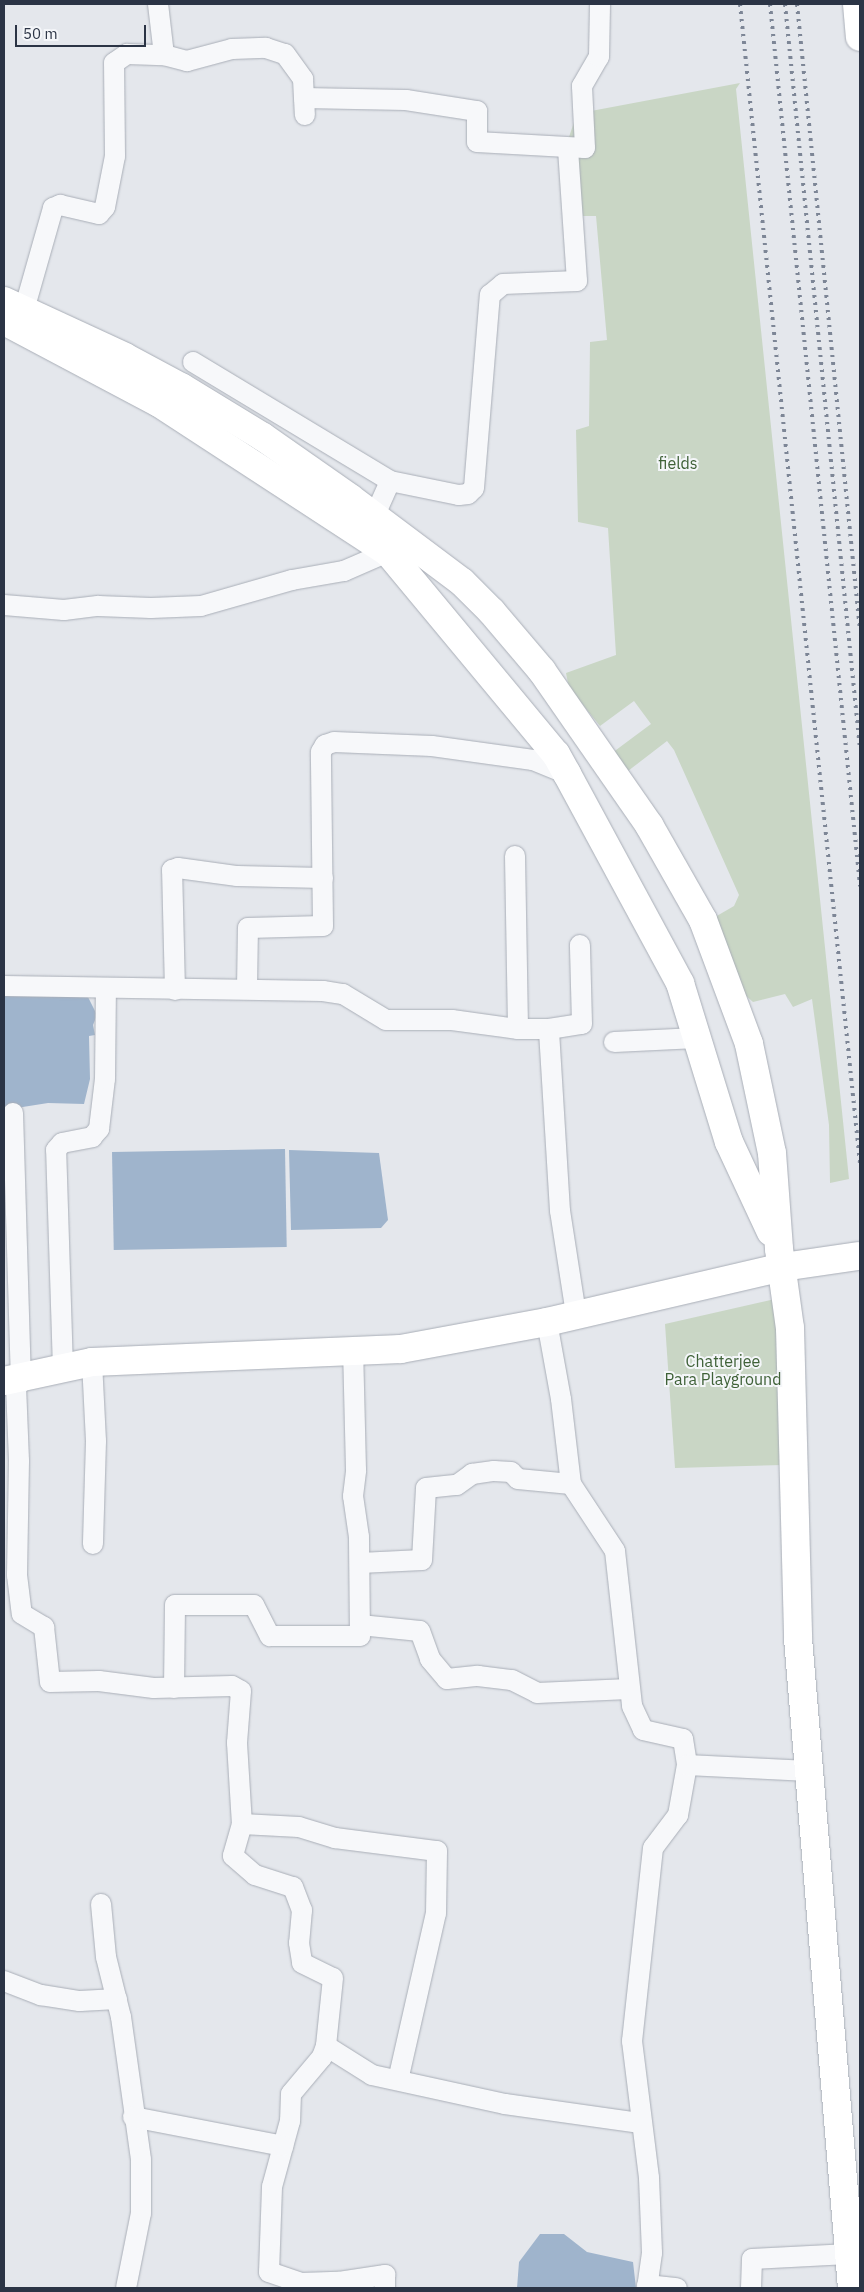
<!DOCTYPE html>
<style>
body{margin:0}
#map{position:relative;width:864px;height:2292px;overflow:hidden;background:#e4e7ec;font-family:"IBM Plex Sans",sans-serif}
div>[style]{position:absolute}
.green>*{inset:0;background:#c9d6c5}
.water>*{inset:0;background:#9fb4cc;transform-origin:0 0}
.roads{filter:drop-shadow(0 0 1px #a9aeb7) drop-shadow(0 0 1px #a9aeb7)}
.minor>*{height:20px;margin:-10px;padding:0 10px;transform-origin:10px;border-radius:10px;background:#f7f8fa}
.secondary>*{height:28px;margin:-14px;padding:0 14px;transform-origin:14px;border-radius:14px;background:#fff}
.primary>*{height:28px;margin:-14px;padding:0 14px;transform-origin:14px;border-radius:14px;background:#fff}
.rail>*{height:4px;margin-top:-2px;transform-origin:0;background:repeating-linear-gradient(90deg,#7d8696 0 2.5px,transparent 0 7.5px)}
span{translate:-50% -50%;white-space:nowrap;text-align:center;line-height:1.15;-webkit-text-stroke:4px #f4f6f9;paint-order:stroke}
.park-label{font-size:16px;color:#3f6138}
.frame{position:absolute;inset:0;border:5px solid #2b3445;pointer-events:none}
.scale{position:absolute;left:15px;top:25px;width:131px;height:22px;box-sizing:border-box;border:2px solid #2b3445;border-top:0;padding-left:6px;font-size:15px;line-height:18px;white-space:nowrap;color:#2b3445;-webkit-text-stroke:4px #f4f6f9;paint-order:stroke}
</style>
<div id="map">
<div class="green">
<div style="clip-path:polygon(740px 83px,736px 89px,849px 1179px,830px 1183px,829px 1125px,812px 999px,793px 1007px,785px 994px,753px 1002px,744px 994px,715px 917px,734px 906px,739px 895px,674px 750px,667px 741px,628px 771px,612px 753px,651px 724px,634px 701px,600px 726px,569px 688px,566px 673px,616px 655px,608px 528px,578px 522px,576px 430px,589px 426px,590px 342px,607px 340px,596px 216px,572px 216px,565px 149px,575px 119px,591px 111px)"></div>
<div style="clip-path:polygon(775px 1299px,783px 1465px,675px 1468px,665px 1324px)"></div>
</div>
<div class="water">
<div style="clip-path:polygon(4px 989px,86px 993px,97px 1015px,93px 1025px,95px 1035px,89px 1036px,90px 1079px,84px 1104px,48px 1103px,10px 1109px,4px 1115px)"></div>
<div style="left:285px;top:1149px;width:98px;height:173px;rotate:89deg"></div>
<div style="clip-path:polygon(289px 1150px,379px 1153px,388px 1220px,381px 1228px,291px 1230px)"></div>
<div style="clip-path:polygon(540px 2234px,564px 2234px,587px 2252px,633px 2262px,636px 2288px,517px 2288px,519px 2262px)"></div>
</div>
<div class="roads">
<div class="minor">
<div style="left:158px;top:4px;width:51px;rotate:83.3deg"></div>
<div style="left:164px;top:55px;width:24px;rotate:15deg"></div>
<div style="left:187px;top:61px;width:47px;rotate:-14.9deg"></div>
<div style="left:232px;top:49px;width:34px;rotate:-2deg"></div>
<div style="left:266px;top:48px;width:20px;rotate:18deg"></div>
<div style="left:285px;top:54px;width:31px;rotate:54deg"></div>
<div style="left:303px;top:79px;width:36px;rotate:87deg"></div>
<div style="left:304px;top:98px;width:102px;rotate:1.1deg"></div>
<div style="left:406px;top:100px;width:72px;rotate:8.8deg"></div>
<div style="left:477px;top:111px;width:31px;rotate:90deg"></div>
<div style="left:477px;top:142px;width:108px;rotate:3.2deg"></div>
<div style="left:585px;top:148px;width:62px;rotate:-92.8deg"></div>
<div style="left:582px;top:86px;width:34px;rotate:-60deg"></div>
<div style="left:599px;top:57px;width:53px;rotate:-88.9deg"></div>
<div style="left:24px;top:310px;width:106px;rotate:-74.1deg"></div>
<div style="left:53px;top:208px;width:8px;rotate:-23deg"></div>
<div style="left:60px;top:205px;width:40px;rotate:13deg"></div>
<div style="left:99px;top:214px;width:9px;rotate:-49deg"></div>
<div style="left:105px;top:207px;width:52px;rotate:-78.9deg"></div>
<div style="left:115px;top:156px;width:93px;rotate:-90.6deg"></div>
<div style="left:114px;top:63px;width:16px;rotate:-35deg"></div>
<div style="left:127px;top:54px;width:37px;rotate:2deg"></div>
<div style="left:193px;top:362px;width:230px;rotate:31.1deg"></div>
<div style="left:375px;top:515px;width:37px;rotate:-66deg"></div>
<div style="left:390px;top:481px;width:70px;rotate:11.5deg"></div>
<div style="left:459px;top:495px;width:9px;rotate:-6deg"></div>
<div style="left:468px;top:494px;width:8px;rotate:-45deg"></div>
<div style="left:474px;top:488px;width:194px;rotate:-85.3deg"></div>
<div style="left:490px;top:295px;width:17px;rotate:-40deg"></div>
<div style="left:503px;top:284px;width:74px;rotate:-2.3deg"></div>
<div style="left:577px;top:281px;width:133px;rotate:-93.9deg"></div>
<div style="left:4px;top:605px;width:60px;rotate:4.8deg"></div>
<div style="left:64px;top:610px;width:34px;rotate:-7deg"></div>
<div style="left:98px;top:606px;width:53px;rotate:2.2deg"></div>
<div style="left:151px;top:608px;width:50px;rotate:-2.3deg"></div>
<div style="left:201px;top:606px;width:95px;rotate:-15.9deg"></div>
<div style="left:292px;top:580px;width:53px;rotate:-9.8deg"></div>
<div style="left:344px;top:571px;width:48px;rotate:-23.4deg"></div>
<div style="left:515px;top:856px;width:173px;rotate:89deg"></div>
<div style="left:518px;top:1029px;width:31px"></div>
<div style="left:4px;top:986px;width:319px;rotate:0.9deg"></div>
<div style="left:323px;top:991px;width:20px;rotate:9deg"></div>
<div style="left:343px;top:994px;width:50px;rotate:31.2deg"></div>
<div style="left:386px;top:1020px;width:66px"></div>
<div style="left:452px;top:1020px;width:67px;rotate:7.8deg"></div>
<div style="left:247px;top:989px;width:61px;rotate:-89.1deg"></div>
<div style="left:248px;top:928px;width:75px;rotate:-1.5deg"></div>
<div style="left:323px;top:926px;width:174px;rotate:-90.7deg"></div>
<div style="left:321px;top:752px;width:8px;rotate:-60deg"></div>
<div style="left:325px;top:745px;width:9px;rotate:-18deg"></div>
<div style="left:334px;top:742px;width:98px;rotate:2.3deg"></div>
<div style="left:432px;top:746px;width:102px;rotate:7.9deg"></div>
<div style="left:533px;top:760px;width:37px;rotate:22deg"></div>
<div style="left:175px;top:990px;width:120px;rotate:-91.4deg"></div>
<div style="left:172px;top:870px;width:6px;rotate:-18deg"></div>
<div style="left:178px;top:868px;width:60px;rotate:7.7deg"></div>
<div style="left:237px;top:876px;width:86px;rotate:1.3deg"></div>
<div style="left:614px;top:1042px;width:83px;rotate:-2.8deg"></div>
<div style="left:13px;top:1113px;width:264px;rotate:88.3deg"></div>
<div style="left:576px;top:1314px;width:104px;rotate:-98.8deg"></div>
<div style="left:560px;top:1211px;width:182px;rotate:-93.5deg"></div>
<div style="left:549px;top:1029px;width:33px;rotate:-9deg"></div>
<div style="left:582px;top:1024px;width:79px;rotate:-91.5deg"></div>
<div style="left:547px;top:1322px;width:78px;rotate:79.7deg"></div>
<div style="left:561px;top:1399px;width:86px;rotate:83.3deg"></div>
<div style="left:571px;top:1484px;width:80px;rotate:56.7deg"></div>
<div style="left:615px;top:1551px;width:156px;rotate:83.7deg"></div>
<div style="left:632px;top:1706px;width:26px;rotate:65deg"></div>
<div style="left:643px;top:1730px;width:41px;rotate:12.7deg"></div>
<div style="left:683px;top:1739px;width:26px;rotate:81deg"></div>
<div style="left:687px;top:1765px;width:51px;rotate:100.2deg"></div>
<div style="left:678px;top:1815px;width:41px;rotate:127.1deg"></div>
<div style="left:653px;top:1848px;width:194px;rotate:96.2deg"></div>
<div style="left:632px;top:2041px;width:138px;rotate:82.9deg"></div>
<div style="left:649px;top:2178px;width:75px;rotate:87.7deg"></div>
<div style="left:652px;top:2253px;width:35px;rotate:98deg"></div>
<div style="left:92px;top:1362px;width:79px;rotate:87.1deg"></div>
<div style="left:96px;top:1441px;width:103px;rotate:91.7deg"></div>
<div style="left:63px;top:1369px;width:219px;rotate:-91.8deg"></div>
<div style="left:56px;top:1150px;width:9px;rotate:-49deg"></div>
<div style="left:62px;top:1143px;width:31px;rotate:-11deg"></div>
<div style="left:92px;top:1137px;width:11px;rotate:-49deg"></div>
<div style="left:99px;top:1129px;width:50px;rotate:-83.2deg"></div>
<div style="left:105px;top:1079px;width:91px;rotate:-89.4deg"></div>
<div style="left:29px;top:1376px;width:16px;rotate:142deg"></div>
<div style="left:16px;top:1386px;width:75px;rotate:87.7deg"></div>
<div style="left:19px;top:1461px;width:114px;rotate:91deg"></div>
<div style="left:17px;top:1575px;width:39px;rotate:83deg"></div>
<div style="left:22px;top:1614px;width:26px;rotate:31deg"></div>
<div style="left:44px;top:1627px;width:55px;rotate:83.8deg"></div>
<div style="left:50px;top:1682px;width:49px;rotate:-1.2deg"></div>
<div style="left:99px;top:1681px;width:55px;rotate:7.3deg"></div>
<div style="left:154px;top:1688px;width:78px;rotate:-1.5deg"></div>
<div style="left:232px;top:1686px;width:10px;rotate:29deg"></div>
<div style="left:241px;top:1691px;width:52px;rotate:94.4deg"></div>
<div style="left:237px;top:1743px;width:81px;rotate:86.5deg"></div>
<div style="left:242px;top:1824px;width:33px;rotate:106deg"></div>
<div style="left:233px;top:1856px;width:29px;rotate:41deg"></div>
<div style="left:255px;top:1875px;width:40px;rotate:18deg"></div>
<div style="left:293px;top:1887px;width:25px;rotate:69deg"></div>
<div style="left:302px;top:1910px;width:33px;rotate:95deg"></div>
<div style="left:299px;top:1943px;width:20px;rotate:81deg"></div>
<div style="left:302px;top:1963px;width:34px;rotate:26deg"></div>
<div style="left:333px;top:1978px;width:68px;rotate:95.9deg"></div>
<div style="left:326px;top:2046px;width:12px;rotate:110deg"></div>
<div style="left:322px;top:2057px;width:48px;rotate:130deg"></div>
<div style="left:291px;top:2094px;width:27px;rotate:92deg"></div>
<div style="left:290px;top:2121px;width:68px;rotate:105.3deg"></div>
<div style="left:272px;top:2187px;width:85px;rotate:92deg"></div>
<div style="left:269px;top:2272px;width:34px;rotate:19deg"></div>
<div style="left:301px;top:2283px;width:38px;rotate:-2deg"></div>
<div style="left:339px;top:2282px;width:47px;rotate:-8.7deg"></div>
<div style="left:385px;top:2275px;width:13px;rotate:90deg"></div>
<div style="left:360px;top:1563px;width:62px;rotate:-2.8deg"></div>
<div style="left:422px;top:1560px;width:72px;rotate:-86.8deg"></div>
<div style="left:426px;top:1488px;width:31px;rotate:-6deg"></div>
<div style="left:457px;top:1485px;width:19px;rotate:-36deg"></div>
<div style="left:472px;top:1474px;width:22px;rotate:-8deg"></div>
<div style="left:494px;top:1471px;width:17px;rotate:3deg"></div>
<div style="left:511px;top:1472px;width:10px;rotate:45deg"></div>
<div style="left:518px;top:1479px;width:53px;rotate:5.4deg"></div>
<div style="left:360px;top:1625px;width:60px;rotate:5.7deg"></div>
<div style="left:420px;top:1631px;width:30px;rotate:70deg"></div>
<div style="left:430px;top:1659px;width:26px;rotate:50deg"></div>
<div style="left:447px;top:1679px;width:31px;rotate:-6deg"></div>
<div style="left:478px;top:1676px;width:34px;rotate:7deg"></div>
<div style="left:512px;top:1680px;width:28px;rotate:27deg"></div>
<div style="left:537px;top:1693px;width:92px;rotate:-2.5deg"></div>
<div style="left:174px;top:1688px;width:83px;rotate:-89.3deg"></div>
<div style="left:175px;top:1605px;width:79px"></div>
<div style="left:254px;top:1605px;width:35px;rotate:63deg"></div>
<div style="left:270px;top:1636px;width:90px"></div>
<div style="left:360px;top:1636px;width:99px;rotate:-90.6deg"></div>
<div style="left:359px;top:1537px;width:41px;rotate:-98.3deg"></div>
<div style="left:353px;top:1496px;width:26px;rotate:-83deg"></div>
<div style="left:356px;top:1470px;width:119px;rotate:-91.4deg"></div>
<div style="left:687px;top:1765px;width:122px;rotate:2.8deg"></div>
<div style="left:242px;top:1824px;width:57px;rotate:3deg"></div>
<div style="left:299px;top:1827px;width:38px;rotate:17deg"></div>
<div style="left:335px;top:1838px;width:103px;rotate:7.3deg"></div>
<div style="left:437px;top:1851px;width:62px;rotate:90.9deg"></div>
<div style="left:436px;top:1913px;width:171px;rotate:102.8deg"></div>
<div style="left:101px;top:1904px;width:53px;rotate:84.6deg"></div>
<div style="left:106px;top:1957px;width:62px;rotate:76deg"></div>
<div style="left:121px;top:2017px;width:144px;rotate:82deg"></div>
<div style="left:141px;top:2160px;width:53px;rotate:90deg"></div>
<div style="left:141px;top:2213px;width:76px;rotate:101.3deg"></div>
<div style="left:4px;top:1981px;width:40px;rotate:21deg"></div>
<div style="left:41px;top:1995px;width:39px;rotate:9deg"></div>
<div style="left:80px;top:2001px;width:37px;rotate:-3deg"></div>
<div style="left:326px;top:2046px;width:54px;rotate:32.2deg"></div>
<div style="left:372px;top:2075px;width:136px;rotate:12.3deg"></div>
<div style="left:505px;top:2104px;width:137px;rotate:8deg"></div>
<div style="left:133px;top:2117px;width:153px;rotate:10.9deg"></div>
<div style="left:647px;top:2285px;width:30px;rotate:6deg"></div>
<div style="left:751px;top:2288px;width:29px;rotate:-88deg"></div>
<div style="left:752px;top:2259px;width:97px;rotate:-3deg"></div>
</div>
<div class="secondary">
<div style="left:4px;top:1381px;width:90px;rotate:-12.2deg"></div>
<div style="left:92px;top:1362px;width:309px;rotate:-2.4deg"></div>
<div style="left:401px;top:1349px;width:148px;rotate:-10.5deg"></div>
<div style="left:547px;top:1322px;width:242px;rotate:-13.1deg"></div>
</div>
<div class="primary">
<div style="left:857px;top:4px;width:33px;rotate:85deg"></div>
<div style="left:4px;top:301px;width:133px;rotate:24.8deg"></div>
<div style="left:125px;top:357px;width:64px;rotate:28.2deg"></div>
<div style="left:181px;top:387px;width:96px;rotate:31.4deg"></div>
<div style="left:263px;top:437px;width:106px;rotate:35deg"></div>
<div style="left:350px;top:498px;width:140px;rotate:36.9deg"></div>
<div style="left:462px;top:582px;width:42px;rotate:45deg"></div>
<div style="left:492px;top:612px;width:77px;rotate:49.7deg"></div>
<div style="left:542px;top:671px;width:188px;rotate:55.2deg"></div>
<div style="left:649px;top:825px;width:109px;rotate:60.4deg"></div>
<div style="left:703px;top:920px;width:132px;rotate:69.6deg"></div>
<div style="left:749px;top:1044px;width:111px;rotate:78.1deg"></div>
<div style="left:772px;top:1153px;width:96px;rotate:85.8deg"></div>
<div style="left:779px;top:1249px;width:80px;rotate:82.1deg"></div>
<div style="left:790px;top:1328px;width:310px;rotate:88.5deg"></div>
<div style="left:798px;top:1638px;width:652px;rotate:85.25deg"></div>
<div style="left:4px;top:321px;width:175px;rotate:27.9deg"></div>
<div style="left:159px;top:403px;width:273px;rotate:33.1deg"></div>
<div style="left:388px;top:552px;width:263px;rotate:50.3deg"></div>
<div style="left:556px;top:754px;width:23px;rotate:61deg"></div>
<div style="left:567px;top:774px;width:238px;rotate:61.6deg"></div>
<div style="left:680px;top:983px;width:166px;rotate:72.9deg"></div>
<div style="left:729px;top:1142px;width:99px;rotate:65deg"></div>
<div style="left:783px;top:1267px;width:76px;rotate:-8.3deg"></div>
</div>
</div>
<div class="rail">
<div style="left:740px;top:4px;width:1165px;rotate:84.09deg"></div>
<div style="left:770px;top:4px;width:887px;rotate:84.17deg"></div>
<div style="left:785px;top:4px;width:749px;rotate:84.25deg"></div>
<div style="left:797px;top:4px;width:630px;rotate:84.26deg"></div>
</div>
<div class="park-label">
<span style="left:678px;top:463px">fields</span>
<span style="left:723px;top:1370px">Chatterjee<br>Para Playground</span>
</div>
<div class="frame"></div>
<div class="scale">50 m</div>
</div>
